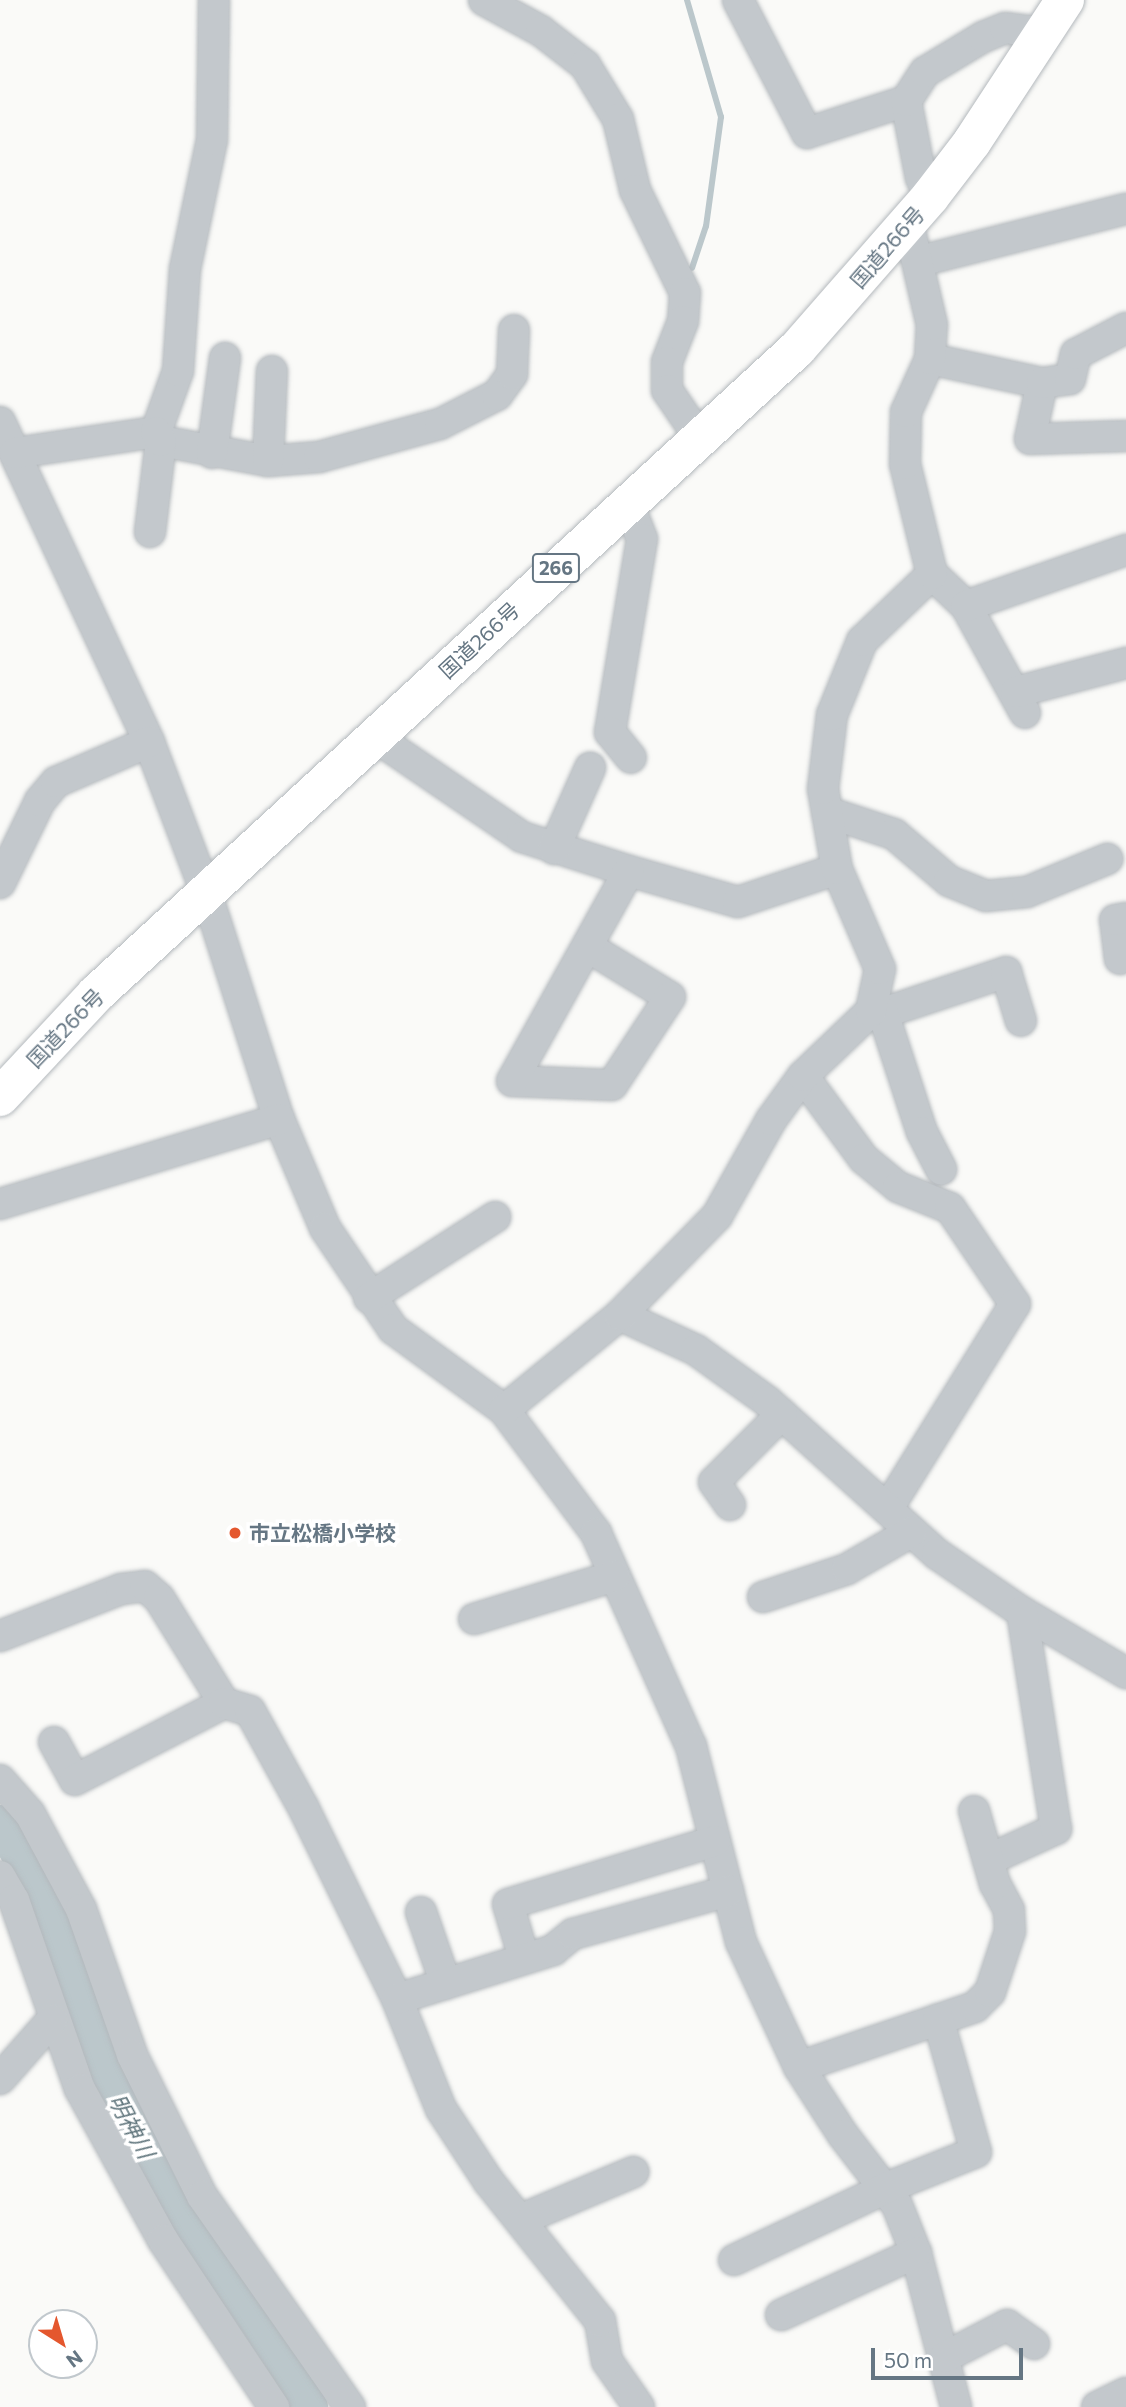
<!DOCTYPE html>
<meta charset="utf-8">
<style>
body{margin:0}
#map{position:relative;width:1126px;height:2407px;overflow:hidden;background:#fafaf8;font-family:Commissioner,"Noto Sans JP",sans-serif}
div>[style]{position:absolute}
.stream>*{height:6px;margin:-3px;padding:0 3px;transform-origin:3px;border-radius:3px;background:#bbc7cb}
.river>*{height:37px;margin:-18.5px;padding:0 18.5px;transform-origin:18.5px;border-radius:18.5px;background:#bbc7cb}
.roads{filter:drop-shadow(0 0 2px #b4b9bd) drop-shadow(0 0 2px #b4b9bd)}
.minor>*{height:30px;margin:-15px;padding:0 15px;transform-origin:15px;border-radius:15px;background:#c3c8cc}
.highway>*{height:38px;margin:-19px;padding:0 19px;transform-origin:19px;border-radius:19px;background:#fff}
.dots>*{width:19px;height:19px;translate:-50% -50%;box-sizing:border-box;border:4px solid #fff;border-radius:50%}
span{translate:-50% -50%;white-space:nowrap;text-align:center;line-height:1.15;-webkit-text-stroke:7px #fff;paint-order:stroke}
.shield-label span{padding:2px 5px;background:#fff;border:2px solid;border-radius:5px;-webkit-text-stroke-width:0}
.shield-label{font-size:19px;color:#657683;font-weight:700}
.street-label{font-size:21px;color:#657683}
.poi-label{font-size:21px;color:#657683;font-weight:700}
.left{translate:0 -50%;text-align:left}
.water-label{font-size:23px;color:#60757c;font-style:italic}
.north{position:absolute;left:28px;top:2309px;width:70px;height:70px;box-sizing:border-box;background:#fff;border:2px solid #c1c8cd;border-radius:50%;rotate:143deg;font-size:19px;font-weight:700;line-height:28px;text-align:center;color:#657683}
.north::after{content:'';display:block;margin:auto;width:24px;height:32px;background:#e4572e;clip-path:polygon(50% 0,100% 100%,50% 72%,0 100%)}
.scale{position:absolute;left:871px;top:2348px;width:152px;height:32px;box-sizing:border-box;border:4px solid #657683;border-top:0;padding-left:9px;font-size:21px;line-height:24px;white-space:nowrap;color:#657683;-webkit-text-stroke:5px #fff;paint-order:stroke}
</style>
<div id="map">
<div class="stream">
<div style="left:687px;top:0;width:122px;rotate:73.8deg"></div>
<div style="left:721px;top:117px;width:110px;rotate:97.8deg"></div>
<div style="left:706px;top:226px;width:44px;rotate:108.4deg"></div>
</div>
<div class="river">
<div style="left:0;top:1823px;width:54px;rotate:57.8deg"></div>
<div style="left:29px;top:1869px;width:42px;rotate:65.9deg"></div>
<div style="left:46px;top:1907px;width:195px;rotate:70.2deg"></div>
<div style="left:112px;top:2090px;width:162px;rotate:61.2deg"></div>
<div style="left:190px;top:2232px;width:212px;rotate:55.8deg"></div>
</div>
<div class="roads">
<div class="minor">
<div style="left:484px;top:0;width:65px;rotate:28.5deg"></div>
<div style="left:541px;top:31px;width:56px;rotate:37.7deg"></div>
<div style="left:585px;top:65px;width:63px;rotate:58.6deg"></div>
<div style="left:618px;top:119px;width:73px;rotate:76.5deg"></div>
<div style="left:635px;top:190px;width:114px;rotate:64.1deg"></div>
<div style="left:685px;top:293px;width:28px;rotate:94deg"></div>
<div style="left:683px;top:321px;width:44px;rotate:111.3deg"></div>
<div style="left:667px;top:362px;width:28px;rotate:90deg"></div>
<div style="left:667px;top:390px;width:57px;rotate:55.8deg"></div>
<div style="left:738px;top:0;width:150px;rotate:62.6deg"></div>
<div style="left:807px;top:133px;width:104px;rotate:-17.9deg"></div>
<div style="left:906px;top:101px;width:78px;rotate:79deg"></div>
<div style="left:921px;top:178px;width:21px;rotate:65deg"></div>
<div style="left:906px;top:101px;width:35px;rotate:-57deg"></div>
<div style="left:925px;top:72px;width:68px;rotate:-31.1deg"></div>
<div style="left:983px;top:37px;width:24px;rotate:-22deg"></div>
<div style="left:1005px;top:28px;width:40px;rotate:7.1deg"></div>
<div style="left:920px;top:261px;width:212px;rotate:-14.2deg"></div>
<div style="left:930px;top:359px;width:115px;rotate:12.1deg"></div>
<div style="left:1042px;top:383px;width:57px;rotate:102.1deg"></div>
<div style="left:1030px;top:439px;width:96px;rotate:-1.8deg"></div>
<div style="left:1042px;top:383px;width:28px;rotate:-8deg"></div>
<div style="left:1070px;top:379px;width:26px;rotate:-77deg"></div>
<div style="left:1076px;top:354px;width:56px;rotate:-27.5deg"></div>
<div style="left:0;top:422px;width:353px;rotate:65deg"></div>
<div style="left:149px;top:742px;width:160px;rotate:69.2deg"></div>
<div style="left:206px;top:892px;width:238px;rotate:72.2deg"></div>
<div style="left:279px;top:1119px;width:118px;rotate:67.1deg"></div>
<div style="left:325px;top:1228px;width:122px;rotate:56deg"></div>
<div style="left:393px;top:1329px;width:137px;rotate:36.1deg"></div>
<div style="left:504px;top:1410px;width:154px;rotate:53.2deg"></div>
<div style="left:596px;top:1533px;width:233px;rotate:66deg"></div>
<div style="left:691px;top:1746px;width:202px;rotate:75.7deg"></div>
<div style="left:741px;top:1942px;width:138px;rotate:65.1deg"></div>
<div style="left:799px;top:2067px;width:81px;rotate:57.1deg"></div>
<div style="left:843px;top:2135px;width:88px;rotate:52.4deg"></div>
<div style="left:897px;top:2205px;width:52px;rotate:68.4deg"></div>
<div style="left:916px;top:2253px;width:159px;rotate:75.4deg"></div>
<div style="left:161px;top:441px;width:109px;rotate:10.6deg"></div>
<div style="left:268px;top:461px;width:51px;rotate:-4.5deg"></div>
<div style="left:319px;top:457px;width:125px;rotate:-15.3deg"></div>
<div style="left:440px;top:424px;width:64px;rotate:-27deg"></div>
<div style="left:497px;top:395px;width:26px;rotate:-54deg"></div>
<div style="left:512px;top:374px;width:44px;rotate:-87.4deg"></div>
<div style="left:15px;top:453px;width:143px;rotate:-8.5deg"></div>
<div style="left:156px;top:432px;width:65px;rotate:-70.2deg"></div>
<div style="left:178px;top:371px;width:102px;rotate:-86.1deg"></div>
<div style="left:185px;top:269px;width:132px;rotate:-78.2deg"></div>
<div style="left:212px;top:140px;width:140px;rotate:-89.2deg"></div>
<div style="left:212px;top:453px;width:96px;rotate:-82.2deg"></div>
<div style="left:268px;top:461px;width:90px;rotate:-87.5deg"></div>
<div style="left:627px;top:500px;width:42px;rotate:69deg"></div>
<div style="left:642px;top:539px;width:196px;rotate:99.4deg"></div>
<div style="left:610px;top:732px;width:33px;rotate:51deg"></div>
<div style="left:150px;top:532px;width:92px;rotate:-83.1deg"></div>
<div style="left:161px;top:441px;width:10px;rotate:-119deg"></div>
<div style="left:932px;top:574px;width:47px;rotate:43.3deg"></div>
<div style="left:966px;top:606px;width:122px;rotate:61.1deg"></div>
<div style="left:966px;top:606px;width:170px;rotate:-19.3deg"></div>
<div style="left:1016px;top:692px;width:114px;rotate:-14.8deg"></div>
<div style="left:374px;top:736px;width:179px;rotate:34.3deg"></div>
<div style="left:522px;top:837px;width:112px;rotate:17.6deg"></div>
<div style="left:629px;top:871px;width:113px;rotate:15.9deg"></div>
<div style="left:738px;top:902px;width:104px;rotate:-18.4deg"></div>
<div style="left:827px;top:812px;width:71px;rotate:18.2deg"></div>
<div style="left:894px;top:834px;width:72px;rotate:40.5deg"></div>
<div style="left:949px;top:881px;width:40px;rotate:22deg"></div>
<div style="left:986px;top:896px;width:41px;rotate:-5.6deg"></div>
<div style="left:1027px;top:892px;width:87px;rotate:-22.4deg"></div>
<div style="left:554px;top:849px;width:89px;rotate:-66deg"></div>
<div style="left:0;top:883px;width:91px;rotate:-64deg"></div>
<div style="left:40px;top:801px;width:25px;rotate:-50deg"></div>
<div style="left:56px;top:782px;width:101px;rotate:-23.3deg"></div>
<div style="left:588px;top:947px;width:96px;rotate:31.4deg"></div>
<div style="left:670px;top:997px;width:105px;rotate:123.4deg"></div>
<div style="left:612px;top:1085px;width:100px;rotate:-177.7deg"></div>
<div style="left:512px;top:1081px;width:240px;rotate:-60.9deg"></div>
<div style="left:1120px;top:959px;width:39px;rotate:-97deg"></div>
<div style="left:1115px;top:920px;width:11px;rotate:-10deg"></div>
<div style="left:871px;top:1011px;width:12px;rotate:9deg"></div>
<div style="left:883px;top:1013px;width:130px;rotate:-18.4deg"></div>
<div style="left:1006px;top:972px;width:51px;rotate:73deg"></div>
<div style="left:883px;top:1013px;width:125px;rotate:71.9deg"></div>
<div style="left:922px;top:1132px;width:42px;rotate:62.8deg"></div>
<div style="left:803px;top:1076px;width:103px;rotate:53.7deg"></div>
<div style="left:864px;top:1159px;width:44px;rotate:39.5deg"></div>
<div style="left:898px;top:1187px;width:56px;rotate:22deg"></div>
<div style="left:950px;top:1208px;width:116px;rotate:55.9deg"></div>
<div style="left:1015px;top:1304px;width:240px;rotate:121.9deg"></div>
<div style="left:0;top:1204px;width:292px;rotate:-16.9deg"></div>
<div style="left:369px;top:1298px;width:150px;rotate:-32.7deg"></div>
<div style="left:620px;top:1315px;width:84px;rotate:24.7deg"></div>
<div style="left:696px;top:1350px;width:87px;rotate:35.7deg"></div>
<div style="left:767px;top:1401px;width:229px;rotate:42deg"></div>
<div style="left:937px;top:1554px;width:103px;rotate:34.3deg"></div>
<div style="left:1022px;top:1612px;width:121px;rotate:30.4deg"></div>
<div style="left:504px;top:1410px;width:150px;rotate:-39.3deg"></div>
<div style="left:620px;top:1315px;width:139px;rotate:-45.6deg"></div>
<div style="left:717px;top:1216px;width:110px;rotate:-60.6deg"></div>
<div style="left:771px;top:1120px;width:54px;rotate:-54deg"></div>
<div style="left:803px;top:1076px;width:94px;rotate:-43.7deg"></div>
<div style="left:871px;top:1011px;width:43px;rotate:-77.9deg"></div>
<div style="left:880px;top:969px;width:109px;rotate:-113.3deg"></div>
<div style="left:837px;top:869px;width:81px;rotate:-99.9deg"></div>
<div style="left:823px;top:789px;width:75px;rotate:-83.1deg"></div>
<div style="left:832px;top:715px;width:80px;rotate:-67.9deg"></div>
<div style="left:862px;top:641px;width:97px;rotate:-43.7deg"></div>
<div style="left:932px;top:574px;width:113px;rotate:-103.8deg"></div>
<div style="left:905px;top:464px;width:52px;rotate:-88.9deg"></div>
<div style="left:906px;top:412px;width:58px;rotate:-65.6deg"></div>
<div style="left:930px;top:359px;width:34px;rotate:-87deg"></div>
<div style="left:932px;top:325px;width:105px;rotate:-103.2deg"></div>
<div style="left:730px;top:1505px;width:28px;rotate:-125deg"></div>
<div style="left:714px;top:1482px;width:96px;rotate:-45deg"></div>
<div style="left:763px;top:1597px;width:89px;rotate:-18.4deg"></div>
<div style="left:847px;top:1569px;width:74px;rotate:-30deg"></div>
<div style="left:474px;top:1619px;width:147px;rotate:-17deg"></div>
<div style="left:0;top:1636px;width:130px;rotate:-21.2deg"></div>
<div style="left:121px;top:1589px;width:24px;rotate:-7deg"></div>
<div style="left:145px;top:1586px;width:18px;rotate:41deg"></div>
<div style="left:159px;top:1598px;width:123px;rotate:58.2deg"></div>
<div style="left:54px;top:1742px;width:43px;rotate:61.1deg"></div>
<div style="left:75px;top:1780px;width:168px;rotate:-27.3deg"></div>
<div style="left:224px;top:1703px;width:27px;rotate:17deg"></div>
<div style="left:250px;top:1711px;width:112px;rotate:61.1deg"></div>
<div style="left:304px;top:1809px;width:212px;rotate:63.9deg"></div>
<div style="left:0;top:1780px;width:45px;rotate:48.6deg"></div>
<div style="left:30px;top:1814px;width:108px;rotate:61.8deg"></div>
<div style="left:81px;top:1909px;width:155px;rotate:70.7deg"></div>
<div style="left:132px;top:2055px;width:157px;rotate:63.6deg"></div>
<div style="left:202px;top:2196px;width:258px;rotate:55deg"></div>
<div style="left:988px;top:1860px;width:75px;rotate:-24.5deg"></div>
<div style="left:1056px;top:1829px;width:220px;rotate:-98.9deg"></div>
<div style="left:0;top:1876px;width:28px;rotate:60deg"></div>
<div style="left:14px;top:1900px;width:200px;rotate:70.8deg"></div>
<div style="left:80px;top:2089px;width:172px;rotate:61.2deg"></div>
<div style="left:163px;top:2240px;width:201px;rotate:56.4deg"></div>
<div style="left:421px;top:1912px;width:76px;rotate:70.9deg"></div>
<div style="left:524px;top:1958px;width:56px;rotate:-106.5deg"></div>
<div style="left:508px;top:1904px;width:216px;rotate:-16.9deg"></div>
<div style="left:799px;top:2067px;width:186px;rotate:-18.8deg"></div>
<div style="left:975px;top:2007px;width:21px;rotate:-45deg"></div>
<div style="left:990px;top:1992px;width:64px;rotate:-71.8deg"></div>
<div style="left:1010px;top:1931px;width:21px;rotate:-93deg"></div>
<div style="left:1009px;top:1910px;width:30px;rotate:-118deg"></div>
<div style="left:995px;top:1884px;width:76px;rotate:-106deg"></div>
<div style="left:0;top:2079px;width:79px;rotate:-48.6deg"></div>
<div style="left:522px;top:2219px;width:121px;rotate:-22.9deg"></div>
<div style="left:734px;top:2260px;width:168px;rotate:-25.3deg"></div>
<div style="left:886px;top:2188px;width:97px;rotate:-21.8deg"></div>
<div style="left:976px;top:2152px;width:138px;rotate:-105.9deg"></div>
<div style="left:781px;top:2315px;width:149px;rotate:-24.7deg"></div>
<div style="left:945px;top:2357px;width:70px;rotate:-27.3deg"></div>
<div style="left:1007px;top:2325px;width:33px;rotate:35deg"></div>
<div style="left:639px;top:2407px;width:56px;rotate:-124.8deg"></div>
<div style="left:607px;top:2361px;width:41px;rotate:-99.9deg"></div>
<div style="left:600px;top:2321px;width:178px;rotate:-128.6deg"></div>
<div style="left:489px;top:2182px;width:87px;rotate:-123.3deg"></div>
<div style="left:441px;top:2109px;width:118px;rotate:-111.8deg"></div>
<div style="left:397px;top:1999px;width:164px;rotate:-17.4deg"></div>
<div style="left:553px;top:1950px;width:26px;rotate:-39deg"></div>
<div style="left:573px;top:1934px;width:161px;rotate:-15.5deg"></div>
<div style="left:1097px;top:2407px;width:32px;rotate:-26deg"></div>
</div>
<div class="highway">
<div style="left:0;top:1097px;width:141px;rotate:-47deg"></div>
<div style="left:96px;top:994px;width:953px;rotate:-42.62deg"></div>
<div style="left:797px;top:349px;width:202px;rotate:-48.8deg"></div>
<div style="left:930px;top:197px;width:69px;rotate:-52.6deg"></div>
<div style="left:972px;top:142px;width:170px;rotate:-56.8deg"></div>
</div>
</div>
<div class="dots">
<div style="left:235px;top:1533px;background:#e4572e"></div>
</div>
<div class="shield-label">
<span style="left:556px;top:568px">266</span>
</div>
<div class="street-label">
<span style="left:887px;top:247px;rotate:-49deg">国道266号</span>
<span style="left:479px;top:640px;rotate:-43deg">国道266号</span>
<span style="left:65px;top:1028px;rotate:-46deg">国道266号</span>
</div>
<div class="poi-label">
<span class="left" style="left:249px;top:1533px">市立松橋小学校</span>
</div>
<div class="water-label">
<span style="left:132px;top:2126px;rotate:62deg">明神川</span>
</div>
<div class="north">N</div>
<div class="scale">50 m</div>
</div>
